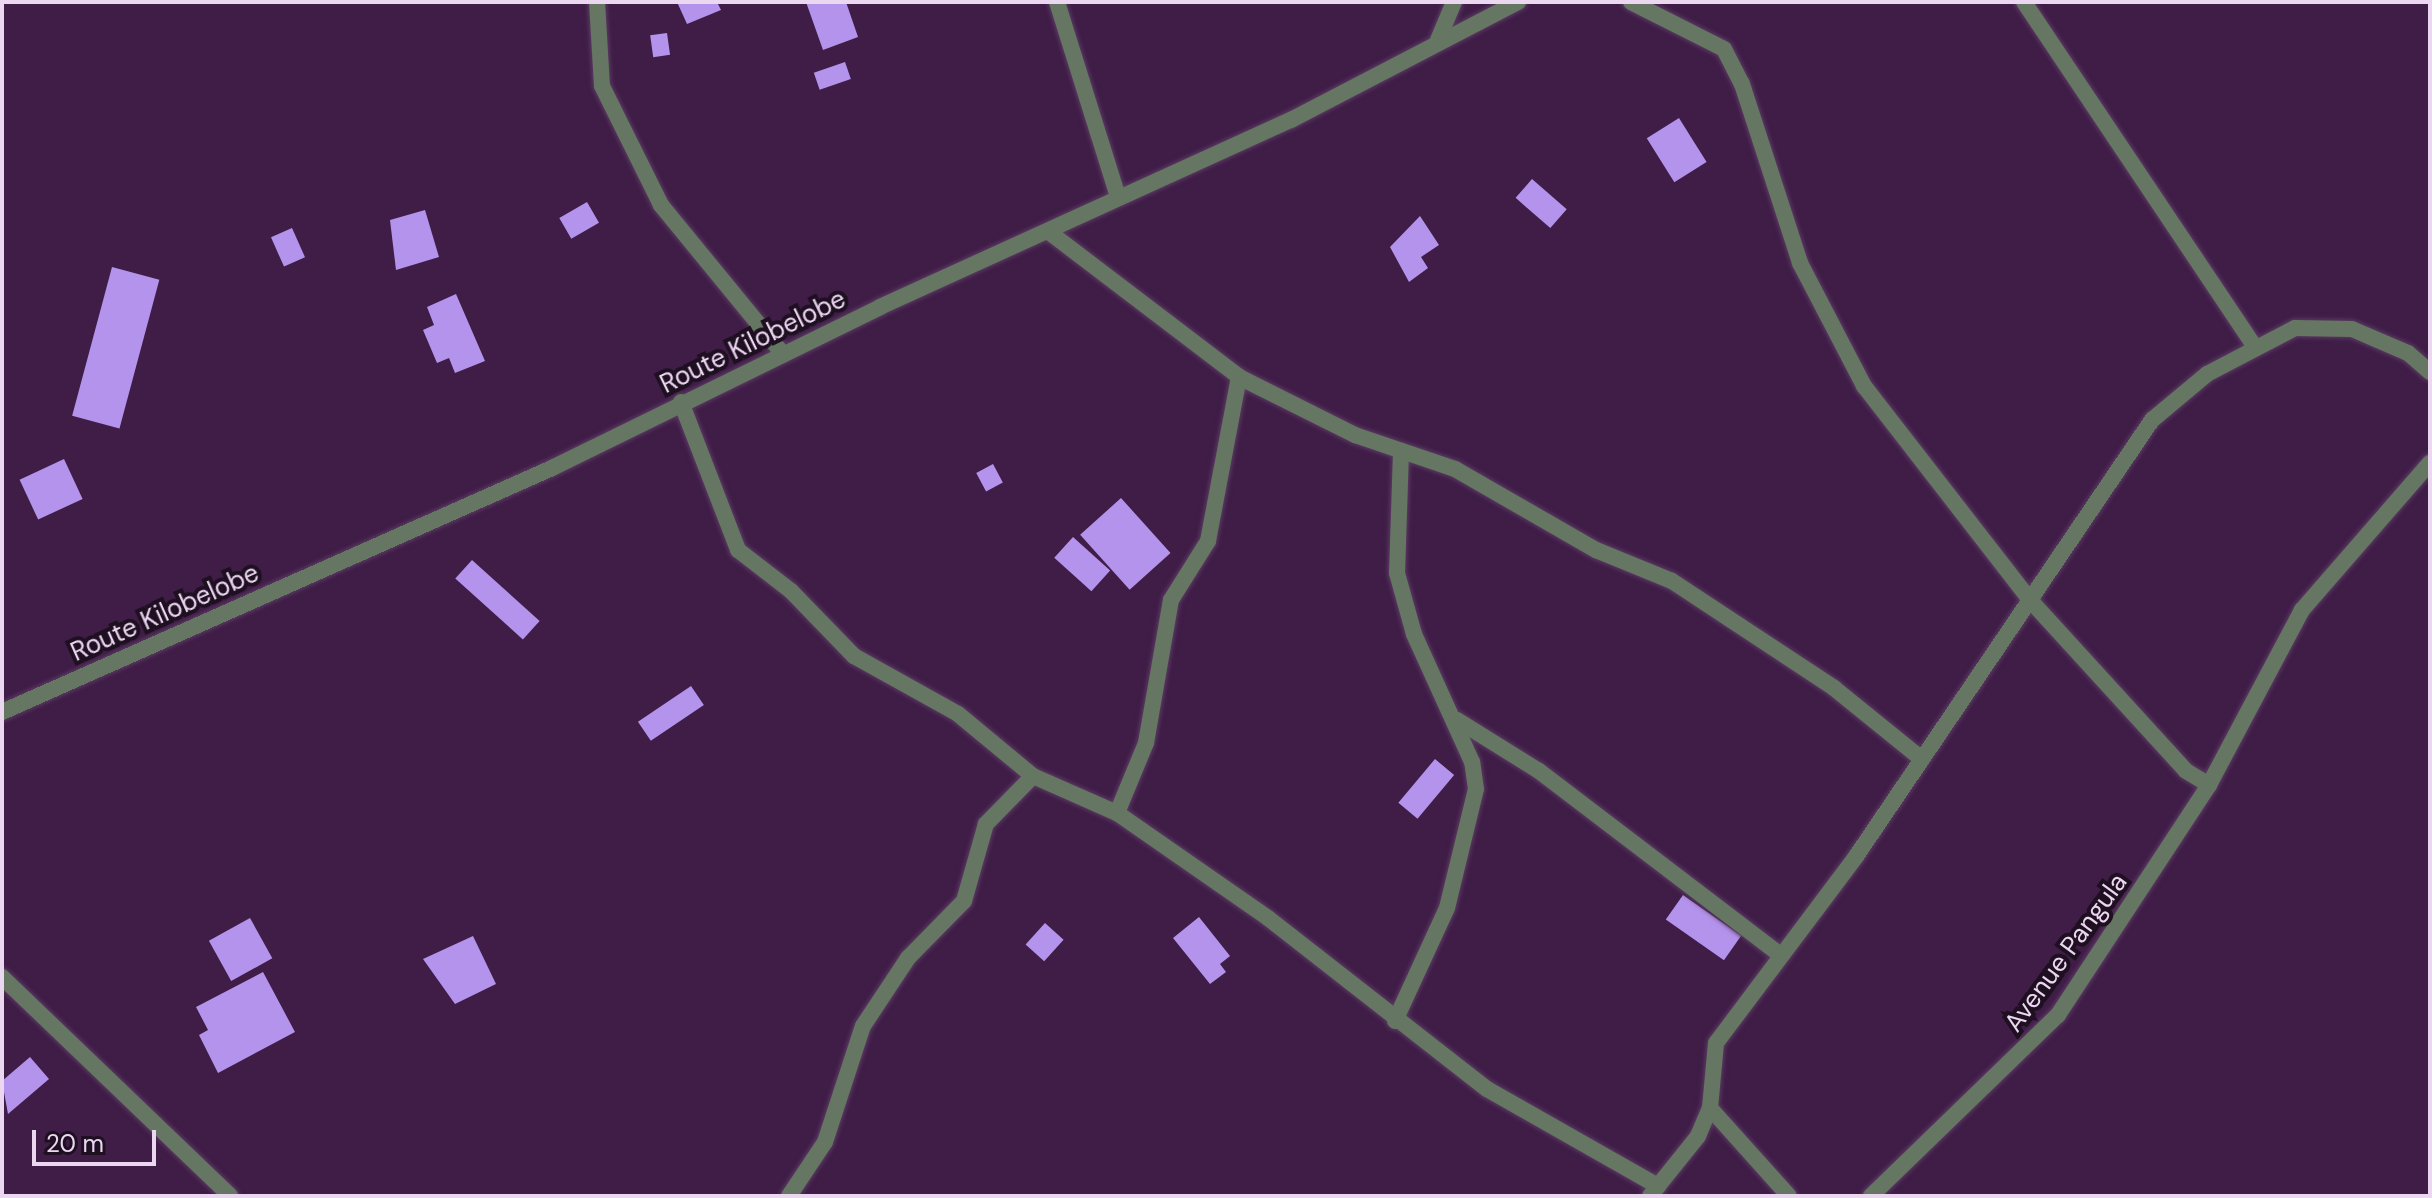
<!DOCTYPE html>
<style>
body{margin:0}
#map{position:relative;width:2432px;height:1198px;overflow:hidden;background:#3f1d47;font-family:"DM Sans",sans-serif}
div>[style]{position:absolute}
.building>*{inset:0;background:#b493ec;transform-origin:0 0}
.roads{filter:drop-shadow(0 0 2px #5b3b62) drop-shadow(0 0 2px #5b3b62)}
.street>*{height:16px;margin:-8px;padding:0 8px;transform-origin:8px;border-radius:8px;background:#657762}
span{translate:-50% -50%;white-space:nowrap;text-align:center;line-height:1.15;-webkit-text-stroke:8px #1e0f21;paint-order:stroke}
.street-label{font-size:26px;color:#ecd7f1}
.frame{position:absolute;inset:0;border:4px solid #ecd7f1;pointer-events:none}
.scale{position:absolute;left:32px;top:1130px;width:124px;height:36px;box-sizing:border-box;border:4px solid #ecd7f1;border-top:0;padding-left:10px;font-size:24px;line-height:28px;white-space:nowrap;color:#ecd7f1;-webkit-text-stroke:6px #1e0f21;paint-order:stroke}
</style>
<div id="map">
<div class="building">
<div style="clip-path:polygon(677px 2px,717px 2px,721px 10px,687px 24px)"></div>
<div style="clip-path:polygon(806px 2px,846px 2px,858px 37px,823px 50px)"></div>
<div style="left:667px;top:33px;width:22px;height:17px;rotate:82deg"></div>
<div style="left:845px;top:62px;width:18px;height:33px;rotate:71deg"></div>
<div style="left:1679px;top:118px;width:52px;height:38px;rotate:58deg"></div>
<div style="left:1532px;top:179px;width:46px;height:25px;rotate:41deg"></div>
<div style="left:587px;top:202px;width:24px;height:32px;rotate:60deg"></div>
<div style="clip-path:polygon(425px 210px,439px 257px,396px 270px,390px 220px)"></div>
<div style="clip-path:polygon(1420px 216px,1439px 245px,1421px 257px,1428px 268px,1409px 282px,1390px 247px)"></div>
<div style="left:292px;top:228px;width:32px;height:23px;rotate:66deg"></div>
<div style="left:112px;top:267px;width:49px;height:154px;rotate:15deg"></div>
<div style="clip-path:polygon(456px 294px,485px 361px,455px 373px,449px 358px,437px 363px,423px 330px,434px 325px,427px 307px)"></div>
<div style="left:64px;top:459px;width:44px;height:49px;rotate:65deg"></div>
<div style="left:993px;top:464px;width:21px;height:19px;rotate:62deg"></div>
<div style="left:1121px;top:498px;width:74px;height:55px;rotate:48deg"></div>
<div style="left:1073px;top:537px;width:50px;height:28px;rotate:42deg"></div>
<div style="left:472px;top:560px;width:91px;height:25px;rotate:42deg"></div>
<div style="left:691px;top:686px;width:23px;height:64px;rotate:56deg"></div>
<div style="left:1435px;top:759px;width:25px;height:57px;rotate:40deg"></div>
<div style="left:1683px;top:895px;width:71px;height:30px;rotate:35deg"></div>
<div style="clip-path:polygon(1199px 917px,1230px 956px,1220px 964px,1226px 972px,1210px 984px,1173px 938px)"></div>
<div style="left:250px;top:918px;width:46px;height:47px;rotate:61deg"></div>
<div style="left:1045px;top:923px;width:25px;height:29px;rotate:42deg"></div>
<div style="clip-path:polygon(473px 936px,496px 984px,455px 1004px,423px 959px)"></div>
<div style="clip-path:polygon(263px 972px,295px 1032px,218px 1073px,199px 1035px,208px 1030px,196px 1007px)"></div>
<div style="clip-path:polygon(30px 1057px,49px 1079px,8px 1114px,2px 1081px)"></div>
</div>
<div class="roads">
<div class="street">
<div style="left:597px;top:2px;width:84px;rotate:86.6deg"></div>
<div style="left:602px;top:86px;width:133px;rotate:63.6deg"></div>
<div style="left:661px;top:205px;width:193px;rotate:50.7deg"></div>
<div style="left:1057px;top:2px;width:204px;rotate:72.6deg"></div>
<div style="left:1631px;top:2px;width:104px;rotate:26.8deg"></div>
<div style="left:1724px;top:49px;width:39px;rotate:63deg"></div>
<div style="left:1742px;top:84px;width:188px;rotate:72deg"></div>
<div style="left:1800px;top:263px;width:139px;rotate:62.5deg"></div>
<div style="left:1864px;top:386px;width:271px;rotate:52.2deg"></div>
<div style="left:2030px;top:600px;width:231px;rotate:47.6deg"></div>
<div style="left:2186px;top:771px;width:27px;rotate:31deg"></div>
<div style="left:2024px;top:2px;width:413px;rotate:56.2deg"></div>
<div style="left:1438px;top:40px;width:41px;rotate:-67.2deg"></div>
<div style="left:1049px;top:232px;width:239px;rotate:37.3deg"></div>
<div style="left:1239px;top:377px;width:130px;rotate:26.6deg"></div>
<div style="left:1355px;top:435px;width:106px;rotate:18.8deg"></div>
<div style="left:1455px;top:469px;width:163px;rotate:29.9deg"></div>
<div style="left:1596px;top:550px;width:82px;rotate:22.2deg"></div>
<div style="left:1672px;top:581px;width:194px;rotate:33.4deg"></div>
<div style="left:1834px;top:688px;width:108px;rotate:39deg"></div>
<div style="left:681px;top:402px;width:159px;rotate:68.9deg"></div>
<div style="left:738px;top:550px;width:67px;rotate:37.7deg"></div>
<div style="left:791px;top:591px;width:91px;rotate:45.9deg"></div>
<div style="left:854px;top:656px;width:119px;rotate:29.1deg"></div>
<div style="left:958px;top:714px;width:97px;rotate:39.6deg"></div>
<div style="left:1033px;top:776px;width:92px;rotate:23.8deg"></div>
<div style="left:1117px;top:813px;width:184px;rotate:34.8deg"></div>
<div style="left:1268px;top:918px;width:278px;rotate:38deg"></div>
<div style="left:1487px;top:1089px;width:197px;rotate:29.6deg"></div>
<div style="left:2px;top:712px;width:602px;rotate:-23.92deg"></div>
<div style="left:552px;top:468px;width:365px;rotate:-26.1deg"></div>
<div style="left:880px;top:307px;width:452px;rotate:-24.5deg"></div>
<div style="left:1291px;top:120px;width:256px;rotate:-27.5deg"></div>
<div style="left:1457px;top:720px;width:97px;rotate:31.9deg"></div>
<div style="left:1539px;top:771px;width:302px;rotate:37.3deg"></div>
<div style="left:1117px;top:813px;width:76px;rotate:-67.5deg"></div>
<div style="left:1146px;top:743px;width:145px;rotate:-80.1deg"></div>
<div style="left:1171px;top:600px;width:70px;rotate:-57.9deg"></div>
<div style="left:1208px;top:541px;width:167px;rotate:-79.3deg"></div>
<div style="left:2px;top:977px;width:316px;rotate:43.8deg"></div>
<div style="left:1395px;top:1021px;width:124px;rotate:-65.3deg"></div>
<div style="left:1447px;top:908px;width:122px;rotate:-76.3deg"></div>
<div style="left:1476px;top:789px;width:27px;rotate:-98deg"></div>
<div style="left:1472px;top:762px;width:141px;rotate:-114.4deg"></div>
<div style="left:1414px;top:634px;width:63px;rotate:-105.6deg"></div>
<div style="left:1397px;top:573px;width:122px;rotate:-88.1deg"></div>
<div style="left:1710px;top:1108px;width:118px;rotate:48.1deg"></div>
<div style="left:789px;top:1196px;width:65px;rotate:-56.3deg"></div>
<div style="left:825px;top:1142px;width:122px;rotate:-71.9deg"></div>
<div style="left:863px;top:1026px;width:82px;rotate:-56.5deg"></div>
<div style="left:908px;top:958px;width:80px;rotate:-45.5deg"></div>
<div style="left:964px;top:901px;width:80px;rotate:-74.1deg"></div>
<div style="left:986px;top:824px;width:67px;rotate:-45.6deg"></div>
<div style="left:1650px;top:1196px;width:77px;rotate:-51.3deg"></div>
<div style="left:1698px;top:1136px;width:30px;rotate:-67deg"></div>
<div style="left:1710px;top:1108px;width:65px;rotate:-84.7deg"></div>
<div style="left:1716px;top:1043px;width:235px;rotate:-53.1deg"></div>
<div style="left:1857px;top:855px;width:526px;rotate:-55.86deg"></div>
<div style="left:2152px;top:420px;width:72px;rotate:-39.9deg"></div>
<div style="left:2207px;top:374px;width:99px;rotate:-27.6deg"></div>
<div style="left:2295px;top:328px;width:57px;rotate:1deg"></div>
<div style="left:2352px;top:329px;width:61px;rotate:23.2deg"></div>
<div style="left:2408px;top:353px;width:29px;rotate:41deg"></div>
<div style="left:1871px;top:1196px;width:260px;rotate:-44.1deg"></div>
<div style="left:2058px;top:1015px;width:275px;rotate:-56.7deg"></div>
<div style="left:2209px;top:785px;width:198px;rotate:-62deg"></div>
<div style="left:2302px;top:610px;width:195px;rotate:-49deg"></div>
</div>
</div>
<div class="street-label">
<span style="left:753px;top:342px;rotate:-26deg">Route Kilobelobe</span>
<span style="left:165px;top:613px;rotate:-24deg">Route Kilobelobe</span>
<span style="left:2066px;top:953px;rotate:-54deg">Avenue Pangula</span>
</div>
<div class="frame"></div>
<div class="scale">20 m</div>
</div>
